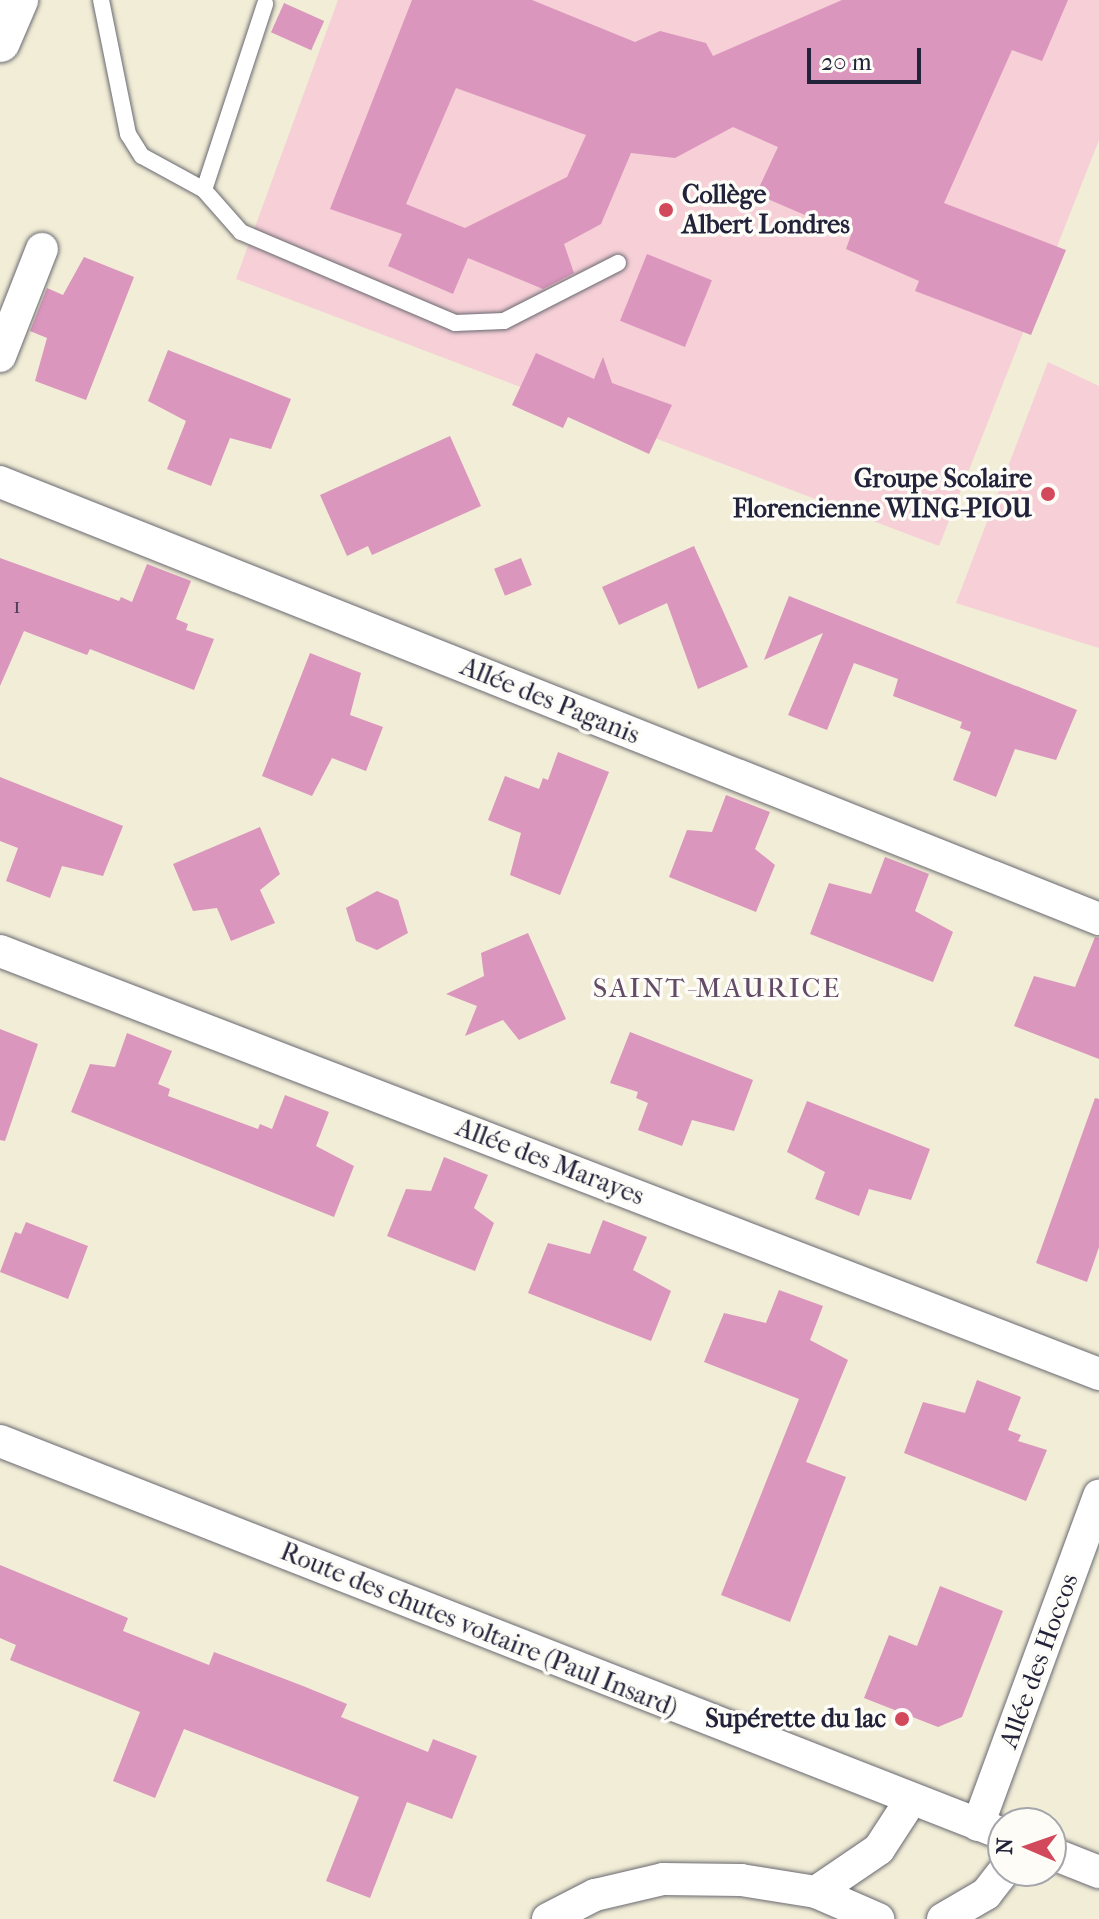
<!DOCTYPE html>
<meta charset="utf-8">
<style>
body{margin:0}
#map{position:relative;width:1099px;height:1919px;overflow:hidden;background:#f1edd6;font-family:"IM FELL French Canon",serif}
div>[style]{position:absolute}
.built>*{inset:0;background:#f6cfd7}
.building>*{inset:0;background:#db96bd;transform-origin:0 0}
.roads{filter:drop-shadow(0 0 2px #6a6971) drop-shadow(0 0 2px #6a6971)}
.service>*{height:16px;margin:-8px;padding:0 8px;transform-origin:8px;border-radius:8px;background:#fff}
.minor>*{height:32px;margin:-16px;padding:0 16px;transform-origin:16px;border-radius:16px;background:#fff}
.tertiary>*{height:40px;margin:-20px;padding:0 20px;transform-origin:20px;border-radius:20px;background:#fff}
.dots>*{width:22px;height:22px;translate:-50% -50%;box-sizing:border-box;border:4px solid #fdfcf7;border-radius:50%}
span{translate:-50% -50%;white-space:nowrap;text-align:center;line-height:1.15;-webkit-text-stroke:7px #fdfcf7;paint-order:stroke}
.number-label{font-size:22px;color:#503f5c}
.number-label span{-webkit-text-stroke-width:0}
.poi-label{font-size:26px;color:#22223b;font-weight:700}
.left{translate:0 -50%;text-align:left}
.right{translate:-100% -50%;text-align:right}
.street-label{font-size:26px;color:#22223b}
.neighbourhood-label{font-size:28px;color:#634b68;letter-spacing:2px}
.north{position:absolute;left:987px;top:1807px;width:80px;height:80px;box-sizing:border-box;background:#fdfcf7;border:2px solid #a5a5ac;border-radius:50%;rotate:272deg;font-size:22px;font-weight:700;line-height:32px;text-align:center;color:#22223b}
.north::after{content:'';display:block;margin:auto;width:28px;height:36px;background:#d1495b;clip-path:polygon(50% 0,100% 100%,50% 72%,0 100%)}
.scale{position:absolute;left:807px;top:48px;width:114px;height:36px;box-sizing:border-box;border:4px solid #22223b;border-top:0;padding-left:10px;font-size:24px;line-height:28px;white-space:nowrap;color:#22223b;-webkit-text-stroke:6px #fdfcf7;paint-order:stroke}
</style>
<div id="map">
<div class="built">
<div style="clip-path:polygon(338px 0,1099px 0,1099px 140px,939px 546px,236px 279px)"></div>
<div style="clip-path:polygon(1048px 362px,1099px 386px,1099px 648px,956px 603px)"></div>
</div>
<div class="building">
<div style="clip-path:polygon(evenodd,412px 0,532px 0,635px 42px,660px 31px,706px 43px,713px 56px,842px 0,1068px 0,1042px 61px,1012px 50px,944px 203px,1066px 250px,1031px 335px,915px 291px,919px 281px,846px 249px,851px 235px,756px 194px,778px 147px,733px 127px,675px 158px,631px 153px,601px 224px,564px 244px,574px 273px,543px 289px,468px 258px,453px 294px,388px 266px,402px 234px,330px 209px,412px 0,456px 88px,586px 135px,567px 177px,465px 228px,406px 204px,456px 88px)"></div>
<div style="left:284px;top:3px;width:44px;height:32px;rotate:24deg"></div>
<div style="left:647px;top:254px;width:70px;height:72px;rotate:22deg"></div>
<div style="clip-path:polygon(84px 257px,134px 277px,86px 400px,35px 381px,47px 338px,30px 331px,47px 288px,63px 295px)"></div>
<div style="clip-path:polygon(168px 350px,291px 399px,271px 449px,230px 438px,211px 486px,167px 469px,186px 421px,148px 401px)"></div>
<div style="clip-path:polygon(536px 353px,594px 379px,603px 357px,612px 383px,672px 405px,649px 454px,568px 417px,563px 428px,512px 405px)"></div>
<div style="clip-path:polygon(450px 436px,481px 506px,372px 555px,368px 546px,347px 556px,320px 495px)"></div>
<div style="clip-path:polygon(694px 546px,748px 667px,698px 689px,667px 603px,619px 625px,602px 587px)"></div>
<div style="clip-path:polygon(0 558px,119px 601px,121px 597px,132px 602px,147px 564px,191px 581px,176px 619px,188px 624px,186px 630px,214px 639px,194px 690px,90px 649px,87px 655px,24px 631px,0 686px)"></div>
<div style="left:521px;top:558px;width:29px;height:29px;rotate:68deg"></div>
<div style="clip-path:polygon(789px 596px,1077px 710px,1056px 760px,1015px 749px,996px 797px,953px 780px,971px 732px,960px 728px,962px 722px,893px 696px,898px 679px,854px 663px,827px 730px,788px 715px,823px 633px,764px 660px)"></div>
<div style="clip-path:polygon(310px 653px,361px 673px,350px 715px,383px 727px,366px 771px,332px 758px,312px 796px,262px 776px)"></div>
<div style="clip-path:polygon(558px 752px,609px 772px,560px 895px,510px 875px,521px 833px,488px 820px,505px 776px,539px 789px,543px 778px,548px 780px)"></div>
<div style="clip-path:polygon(0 777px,123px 826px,103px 876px,62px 866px,50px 898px,6px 881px,18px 848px,0 841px)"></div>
<div style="clip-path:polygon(726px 795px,770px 812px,755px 849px,775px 865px,756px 912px,669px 877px,687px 830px,712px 832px)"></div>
<div style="clip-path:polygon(260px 827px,280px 874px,260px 890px,275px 923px,231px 941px,217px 908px,193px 911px,173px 864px)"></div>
<div style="clip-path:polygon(885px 857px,929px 874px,915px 911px,953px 932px,933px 982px,810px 934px,829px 883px,871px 894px)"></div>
<div style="clip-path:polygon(377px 891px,398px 900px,408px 933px,377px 950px,356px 941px,346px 908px)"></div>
<div style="clip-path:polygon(528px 933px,566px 1019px,519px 1040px,503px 1020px,465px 1036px,477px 1006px,446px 994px,484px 976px,481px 953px)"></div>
<div style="clip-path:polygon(1095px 937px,1099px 938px,1099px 1059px,1014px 1026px,1034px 976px,1075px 987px)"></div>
<div style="clip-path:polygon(0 1029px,38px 1044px,5px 1141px,0 1140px)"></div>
<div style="clip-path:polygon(630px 1032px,753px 1080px,734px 1131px,692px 1120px,682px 1146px,638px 1130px,648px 1103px,636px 1098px,638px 1092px,610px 1083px)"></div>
<div style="clip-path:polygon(127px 1033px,172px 1051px,158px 1084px,170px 1089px,168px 1096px,258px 1129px,260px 1124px,272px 1129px,285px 1095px,329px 1112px,316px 1146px,354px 1166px,334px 1217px,71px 1112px,90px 1064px,115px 1067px)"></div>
<div style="clip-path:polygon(1095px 1098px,1099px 1099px,1099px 1247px,1087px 1282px,1036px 1263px)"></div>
<div style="clip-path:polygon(807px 1101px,930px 1149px,911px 1200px,869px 1189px,859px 1216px,815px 1199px,825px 1172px,787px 1152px)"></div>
<div style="clip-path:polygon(444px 1157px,488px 1175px,474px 1208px,494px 1223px,475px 1271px,387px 1236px,406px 1189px,431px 1191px)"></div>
<div style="clip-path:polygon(603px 1220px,647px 1237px,633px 1270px,671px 1291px,651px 1341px,528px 1293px,548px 1243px,590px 1254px)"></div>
<div style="clip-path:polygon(26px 1222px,88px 1246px,68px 1299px,0 1272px,15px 1232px,21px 1234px)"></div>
<div style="clip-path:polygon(779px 1290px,823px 1306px,810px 1340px,848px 1360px,806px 1462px,846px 1477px,790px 1622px,721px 1595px,799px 1399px,704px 1362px,724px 1313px,766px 1323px)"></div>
<div style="clip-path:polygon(977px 1380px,1021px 1397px,1008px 1430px,1021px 1435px,1018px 1441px,1047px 1450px,1026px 1501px,904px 1453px,923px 1402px,965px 1413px)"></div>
<div style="clip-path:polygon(0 1565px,128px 1618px,123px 1631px,209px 1665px,214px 1652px,303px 1686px,347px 1704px,341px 1717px,428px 1752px,433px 1739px,477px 1756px,452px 1819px,407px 1802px,370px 1898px,326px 1881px,359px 1797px,184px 1729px,155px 1798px,113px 1781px,140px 1712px,10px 1660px,16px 1645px,0 1638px)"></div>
<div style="clip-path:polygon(940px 1586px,1003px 1611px,962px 1717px,938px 1727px,864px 1698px,889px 1635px,917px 1646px)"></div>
</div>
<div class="roads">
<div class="service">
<div style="left:101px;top:0;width:137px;rotate:78.6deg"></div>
<div style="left:128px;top:134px;width:26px;rotate:58deg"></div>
<div style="left:142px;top:156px;width:71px;rotate:28.7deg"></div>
<div style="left:204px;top:190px;width:56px;rotate:48.6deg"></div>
<div style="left:241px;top:232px;width:233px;rotate:23deg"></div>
<div style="left:455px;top:323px;width:49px;rotate:-2.3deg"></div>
<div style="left:504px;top:321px;width:128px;rotate:-27deg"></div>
<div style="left:204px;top:190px;width:196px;rotate:-71.8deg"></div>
</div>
<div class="minor">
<div style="left:0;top:356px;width:115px;rotate:-68.6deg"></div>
<div style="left:0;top:482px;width:1183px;rotate:21.68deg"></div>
<div style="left:0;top:951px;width:1178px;rotate:21.05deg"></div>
<div style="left:0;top:1441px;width:1077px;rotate:21.4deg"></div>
<div style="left:978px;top:1825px;width:351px;rotate:-69.8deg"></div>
<div style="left:1051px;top:1853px;width:52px;rotate:21.6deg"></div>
<div style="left:816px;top:1892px;width:76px;rotate:-34.3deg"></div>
<div style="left:879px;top:1849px;width:59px;rotate:-56.9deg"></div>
<div style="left:548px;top:1919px;width:53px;rotate:-27.1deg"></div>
<div style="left:595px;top:1895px;width:70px;rotate:-13.2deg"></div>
<div style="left:663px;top:1879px;width:78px;rotate:0.7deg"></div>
<div style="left:741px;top:1880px;width:76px;rotate:9.1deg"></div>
<div style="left:816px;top:1892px;width:68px;rotate:23.5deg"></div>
<div style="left:943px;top:1919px;width:50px;rotate:-30.2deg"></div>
<div style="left:986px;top:1894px;width:29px;rotate:-52deg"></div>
</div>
<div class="tertiary">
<div style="left:0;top:42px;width:46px;rotate:-66.8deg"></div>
</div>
</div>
<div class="dots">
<div style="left:666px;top:210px;background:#d1495b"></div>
<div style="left:1048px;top:494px;background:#d1495b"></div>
<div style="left:902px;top:1719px;background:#d1495b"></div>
</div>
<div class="number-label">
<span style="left:17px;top:607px">1</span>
</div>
<div class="poi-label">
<span class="left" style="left:682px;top:210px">Collège<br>Albert Londres</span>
<span class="right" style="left:1032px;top:494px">Groupe Scolaire<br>Florencienne WING-PIOU</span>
<span class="right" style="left:886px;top:1719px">Supérette du lac</span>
</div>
<div class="street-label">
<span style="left:550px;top:701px;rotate:22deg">Allée des Paganis</span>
<span style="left:550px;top:1162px;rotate:21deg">Allée des Marayes</span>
<span style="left:479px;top:1630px;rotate:22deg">Route des chutes voltaire (Paul Insard)</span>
<span style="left:1039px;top:1661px;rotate:-70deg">Allée des Hoccos</span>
</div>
<div class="neighbourhood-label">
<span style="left:717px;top:988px">SAINT-MAURICE</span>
</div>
<div class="north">N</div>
<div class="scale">20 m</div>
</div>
